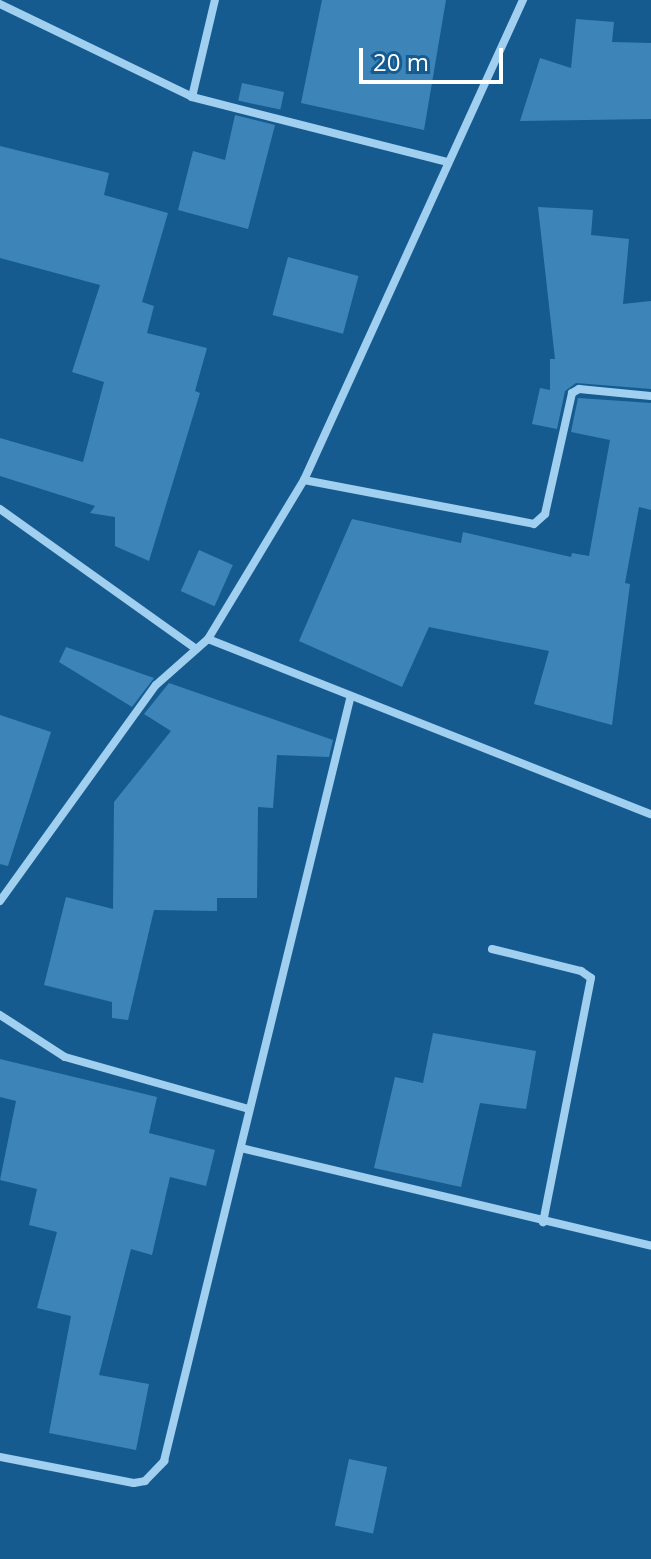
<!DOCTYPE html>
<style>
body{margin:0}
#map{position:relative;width:651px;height:1559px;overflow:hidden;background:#155b8f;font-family:"Open Sans",sans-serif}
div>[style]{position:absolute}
.building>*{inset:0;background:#3d85b8;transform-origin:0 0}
.street>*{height:8px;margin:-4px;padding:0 4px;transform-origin:4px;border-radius:4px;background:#a1cff0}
span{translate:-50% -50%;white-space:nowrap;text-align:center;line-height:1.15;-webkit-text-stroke:6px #155b8f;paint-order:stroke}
.scale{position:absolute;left:359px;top:48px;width:144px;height:36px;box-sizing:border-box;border:4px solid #fff;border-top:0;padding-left:10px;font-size:24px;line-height:28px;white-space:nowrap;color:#fff;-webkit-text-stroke:6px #155b8f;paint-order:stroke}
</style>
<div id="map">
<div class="building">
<div style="clip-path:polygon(322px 0,446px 0,424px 130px,301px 103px)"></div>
<div style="clip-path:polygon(576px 19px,614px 22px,612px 42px,651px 43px,651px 119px,520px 121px,540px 58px,571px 68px)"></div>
<div style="left:242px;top:83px;width:43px;height:18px;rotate:12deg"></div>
<div style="clip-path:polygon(235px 115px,275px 125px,248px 229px,178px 210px,193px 151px,225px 160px)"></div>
<div style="clip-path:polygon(0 146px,109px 173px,104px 195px,168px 213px,142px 302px,154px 306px,147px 333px,207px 348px,195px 391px,200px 393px,149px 561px,115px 546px,115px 517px,90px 513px,95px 506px,0 476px,0 438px,83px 462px,104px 382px,72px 372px,100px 285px,0 258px)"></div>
<div style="clip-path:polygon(538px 207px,593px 210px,591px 235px,629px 239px,623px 304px,651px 301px,651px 389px,576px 383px,565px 391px,557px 429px,532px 424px,540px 388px,550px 390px,550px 359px,555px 359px)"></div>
<div style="left:288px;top:257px;width:73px;height:60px;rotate:15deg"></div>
<div style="clip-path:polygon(578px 398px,651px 403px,651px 510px,639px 507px,625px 583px,630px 584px,612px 725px,534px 704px,549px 651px,429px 627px,402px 687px,299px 641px,352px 519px,461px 543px,463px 532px,571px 557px,572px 553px,589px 556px,610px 440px,571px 432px)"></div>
<div style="left:199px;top:550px;width:37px;height:45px;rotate:24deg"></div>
<div style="clip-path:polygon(66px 647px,154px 678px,132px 707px,59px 662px)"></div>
<div style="clip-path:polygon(169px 683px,333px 740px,329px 757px,277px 755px,273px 808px,258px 807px,257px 898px,217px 898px,217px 911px,154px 910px,128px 1020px,112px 1018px,112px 1002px,44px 985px,66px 897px,113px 909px,114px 802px,171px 731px,144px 714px)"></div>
<div style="clip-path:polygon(0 715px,51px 732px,8px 866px,0 864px)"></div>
<div style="clip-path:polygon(433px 1033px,536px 1051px,526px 1109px,480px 1103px,461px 1187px,374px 1168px,395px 1077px,423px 1083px)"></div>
<div style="clip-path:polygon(0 1059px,157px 1097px,149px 1133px,215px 1150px,206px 1186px,170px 1177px,152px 1255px,131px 1249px,99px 1375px,149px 1384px,136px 1450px,49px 1433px,71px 1316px,37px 1308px,57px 1232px,29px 1225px,37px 1189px,0 1180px,16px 1101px,0 1097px)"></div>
<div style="left:349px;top:1459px;width:39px;height:68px;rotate:12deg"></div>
</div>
<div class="street">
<div style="left:0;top:4px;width:213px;rotate:25.8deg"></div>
<div style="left:192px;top:97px;width:263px;rotate:14.3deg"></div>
<div style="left:192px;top:97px;width:100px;rotate:-76.7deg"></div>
<div style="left:304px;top:480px;width:234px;rotate:10.8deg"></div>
<div style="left:534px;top:524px;width:15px;rotate:-42deg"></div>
<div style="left:545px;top:514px;width:124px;rotate:-77.4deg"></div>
<div style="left:572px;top:393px;width:8px;rotate:-30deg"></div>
<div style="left:579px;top:389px;width:72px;rotate:5.6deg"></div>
<div style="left:0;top:509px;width:241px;rotate:35.5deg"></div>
<div style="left:208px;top:639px;width:476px;rotate:21.6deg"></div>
<div style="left:0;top:901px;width:266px;rotate:-54.2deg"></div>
<div style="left:156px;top:685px;width:69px;rotate:-41.5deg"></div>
<div style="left:208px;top:639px;width:186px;rotate:-58.9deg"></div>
<div style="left:304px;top:480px;width:528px;rotate:-65.48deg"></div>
<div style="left:492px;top:949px;width:92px;rotate:13.9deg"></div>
<div style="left:581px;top:971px;width:12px;rotate:35deg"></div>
<div style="left:591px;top:978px;width:249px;rotate:101.1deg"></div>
<div style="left:0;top:1015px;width:77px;rotate:32.9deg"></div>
<div style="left:65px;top:1057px;width:191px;rotate:15.8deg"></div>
<div style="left:241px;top:1148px;width:422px;rotate:13.4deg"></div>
<div style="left:0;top:1457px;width:136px;rotate:11deg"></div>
<div style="left:134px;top:1483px;width:11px;rotate:-10deg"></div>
<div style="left:145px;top:1481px;width:28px;rotate:-46deg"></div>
<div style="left:164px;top:1461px;width:784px;rotate:-76.28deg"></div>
</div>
<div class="scale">20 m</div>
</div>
